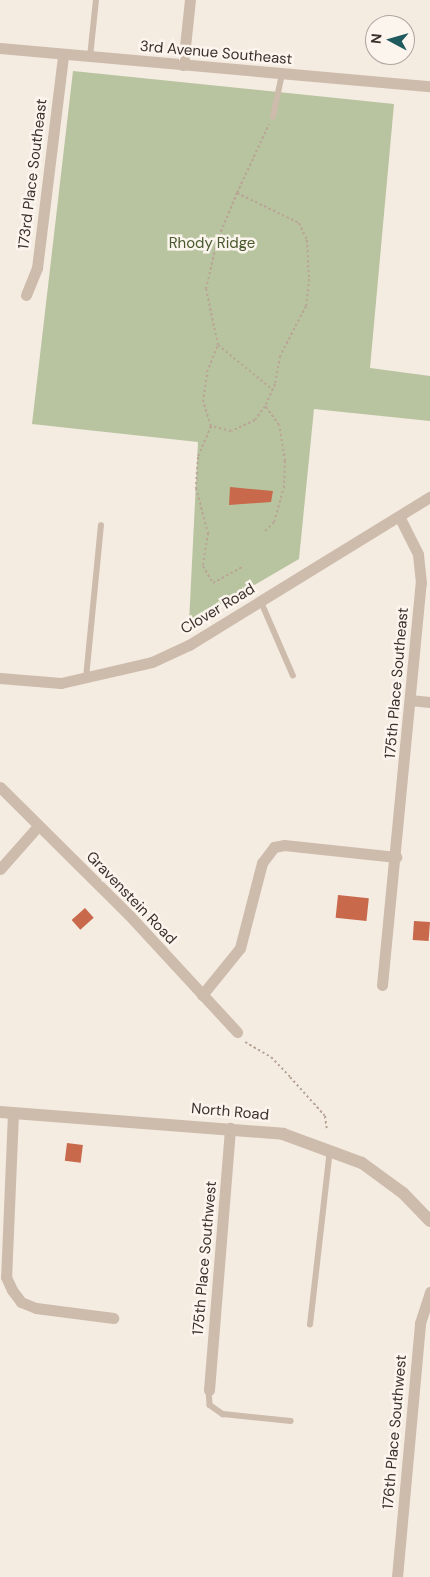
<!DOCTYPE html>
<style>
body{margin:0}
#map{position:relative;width:430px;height:1577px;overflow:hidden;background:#f4ebe1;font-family:"DM Sans",sans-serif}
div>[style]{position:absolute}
.green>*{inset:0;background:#b8c4a0}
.building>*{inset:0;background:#c8694b;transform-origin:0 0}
.path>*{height:2px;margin-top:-1px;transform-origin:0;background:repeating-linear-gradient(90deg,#b9a596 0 2.5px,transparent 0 5px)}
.service>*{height:5.5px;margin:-2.75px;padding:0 2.75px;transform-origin:2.75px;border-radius:2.75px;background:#cdbbac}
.minor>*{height:11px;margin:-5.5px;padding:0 5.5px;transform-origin:5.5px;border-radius:5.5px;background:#cdbbac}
.tertiary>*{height:12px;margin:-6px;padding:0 6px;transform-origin:6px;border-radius:6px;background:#cdbbac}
span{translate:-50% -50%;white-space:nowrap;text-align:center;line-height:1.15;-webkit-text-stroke:5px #fbf5ee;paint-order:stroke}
.street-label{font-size:15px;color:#3b302b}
.park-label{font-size:15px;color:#4a5a2e}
.north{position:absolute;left:365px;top:15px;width:50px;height:50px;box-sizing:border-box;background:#fbf5ee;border:1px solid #aea6a0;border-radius:50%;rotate:276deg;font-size:14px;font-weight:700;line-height:20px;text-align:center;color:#3b302b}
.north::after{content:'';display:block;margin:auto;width:18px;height:22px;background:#1f5a5e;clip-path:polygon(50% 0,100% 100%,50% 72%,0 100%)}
</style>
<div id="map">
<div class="green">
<div style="clip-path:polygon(73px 71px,394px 104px,370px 368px,430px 376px,430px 421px,314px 409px,299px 559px,189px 623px,198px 442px,32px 424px)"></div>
</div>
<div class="building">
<div style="clip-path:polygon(230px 487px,273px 491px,271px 502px,229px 505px)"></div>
<div style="left:338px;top:895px;width:31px;height:23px;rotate:6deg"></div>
<div style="left:85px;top:908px;width:13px;height:18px;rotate:48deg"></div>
<div style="left:414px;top:921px;width:16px;height:19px;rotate:4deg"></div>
<div style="left:67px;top:1143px;width:16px;height:18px;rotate:7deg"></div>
</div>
<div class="path">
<div style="left:237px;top:193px;width:69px;rotate:25.8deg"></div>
<div style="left:299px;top:223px;width:19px;rotate:65deg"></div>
<div style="left:307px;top:240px;width:39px;rotate:87deg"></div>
<div style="left:309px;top:279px;width:27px;rotate:96deg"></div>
<div style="left:306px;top:306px;width:56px;rotate:117.5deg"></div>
<div style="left:280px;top:356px;width:28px;rotate:100deg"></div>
<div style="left:275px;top:384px;width:24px;rotate:114deg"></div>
<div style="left:265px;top:406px;width:17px;rotate:126deg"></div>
<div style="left:255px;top:420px;width:26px;rotate:155deg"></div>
<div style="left:231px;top:431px;width:21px;rotate:-166deg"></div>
<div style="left:211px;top:426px;width:25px;rotate:-108deg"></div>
<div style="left:203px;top:402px;width:30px;rotate:-82deg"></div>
<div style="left:207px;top:372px;width:29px;rotate:-68deg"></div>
<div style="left:218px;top:345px;width:57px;rotate:-102.1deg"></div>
<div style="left:206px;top:289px;width:49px;rotate:-77.1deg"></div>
<div style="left:217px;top:241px;width:52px;rotate:-67.4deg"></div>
<div style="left:237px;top:193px;width:76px;rotate:-65.1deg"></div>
<div style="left:218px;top:345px;width:70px;rotate:39.2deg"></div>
<div style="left:211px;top:426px;width:34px;rotate:113deg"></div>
<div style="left:198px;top:457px;width:31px;rotate:94deg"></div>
<div style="left:196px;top:488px;width:47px;rotate:75.1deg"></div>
<div style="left:208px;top:533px;width:33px;rotate:99deg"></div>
<div style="left:203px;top:566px;width:20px;rotate:60deg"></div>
<div style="left:213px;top:583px;width:33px;rotate:-29deg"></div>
<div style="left:265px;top:531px;width:13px;rotate:-45deg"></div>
<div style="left:274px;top:522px;width:35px;rotate:-74deg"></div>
<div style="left:284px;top:488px;width:27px;rotate:-88deg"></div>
<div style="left:285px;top:461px;width:36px;rotate:-99deg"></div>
<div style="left:279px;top:425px;width:24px;rotate:-126deg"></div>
<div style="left:245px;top:1042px;width:30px;rotate:30deg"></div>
<div style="left:271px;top:1057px;width:28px;rotate:46deg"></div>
<div style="left:290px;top:1077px;width:52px;rotate:48.1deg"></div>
<div style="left:325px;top:1116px;width:15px;rotate:82deg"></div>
</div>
<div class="service">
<div style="left:90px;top:57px;width:57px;rotate:-84deg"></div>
<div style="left:273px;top:117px;width:44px;rotate:-78.2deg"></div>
<div style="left:261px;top:601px;width:81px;rotate:66.6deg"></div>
<div style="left:86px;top:678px;width:153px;rotate:-84.4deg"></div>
<div style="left:310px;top:1325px;width:176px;rotate:-83.5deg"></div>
<div style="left:209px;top:1390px;width:15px;rotate:86deg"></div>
<div style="left:210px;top:1405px;width:16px;rotate:35deg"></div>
<div style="left:223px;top:1414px;width:68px;rotate:5.9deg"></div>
</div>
<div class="minor">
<div style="left:0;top:48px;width:432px;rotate:5.1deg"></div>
<div style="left:183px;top:65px;width:65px;rotate:-83.9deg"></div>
<div style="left:26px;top:295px;width:29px;rotate:-68deg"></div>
<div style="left:37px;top:268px;width:215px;rotate:-83deg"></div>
<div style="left:0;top:678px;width:61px;rotate:4.7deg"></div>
<div style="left:61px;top:683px;width:93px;rotate:-13deg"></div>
<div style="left:152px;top:662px;width:41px;rotate:-24.7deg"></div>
<div style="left:189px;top:645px;width:283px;rotate:-31.6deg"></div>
<div style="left:410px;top:700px;width:20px;rotate:6deg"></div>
<div style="left:0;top:787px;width:183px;rotate:44.8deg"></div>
<div style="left:130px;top:916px;width:158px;rotate:47.3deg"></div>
<div style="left:0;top:869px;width:57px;rotate:-48.5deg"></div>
<div style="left:382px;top:985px;width:404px;rotate:-84.5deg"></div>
<div style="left:421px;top:583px;width:29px;rotate:-96deg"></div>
<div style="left:418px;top:554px;width:42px;rotate:-116.6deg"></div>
<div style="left:202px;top:995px;width:60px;rotate:-51deg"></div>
<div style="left:240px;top:948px;width:88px;rotate:-75.5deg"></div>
<div style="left:262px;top:863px;width:20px;rotate:-53deg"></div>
<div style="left:274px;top:847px;width:10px;rotate:-11deg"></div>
<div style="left:284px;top:845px;width:113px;rotate:6.1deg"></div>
<div style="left:13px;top:1113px;width:164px;rotate:92.4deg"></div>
<div style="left:6px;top:1277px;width:14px;rotate:65deg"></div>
<div style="left:12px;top:1290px;width:15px;rotate:53deg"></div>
<div style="left:21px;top:1302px;width:16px;rotate:22deg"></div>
<div style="left:36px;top:1308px;width:78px;rotate:7.4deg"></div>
<div style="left:209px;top:1390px;width:263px;rotate:-85.4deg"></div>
<div style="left:397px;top:1577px;width:255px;rotate:-84.8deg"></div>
<div style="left:420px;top:1323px;width:33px;rotate:-72deg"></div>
</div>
<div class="tertiary">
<div style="left:0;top:1112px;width:284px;rotate:4.4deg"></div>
<div style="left:283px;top:1134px;width:84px;rotate:20.2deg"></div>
<div style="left:362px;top:1163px;width:51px;rotate:36.2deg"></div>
<div style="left:403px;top:1193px;width:39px;rotate:46deg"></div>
</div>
<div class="street-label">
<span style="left:216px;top:53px;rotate:5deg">3rd Avenue Southeast</span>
<span style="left:33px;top:174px;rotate:-83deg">173rd Place Southeast</span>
<span style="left:218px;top:609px;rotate:-31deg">Clover Road</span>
<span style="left:397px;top:683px;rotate:-85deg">175th Place Southeast</span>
<span style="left:131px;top:898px;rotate:46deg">Gravenstein Road</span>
<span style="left:230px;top:1112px;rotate:5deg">North Road</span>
<span style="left:205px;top:1258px;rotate:-85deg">175th Place Southwest</span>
<span style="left:395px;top:1432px;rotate:-85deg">176th Place Southwest</span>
</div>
<div class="park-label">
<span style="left:212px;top:244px">Rhody Ridge</span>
</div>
<div class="north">N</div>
</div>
